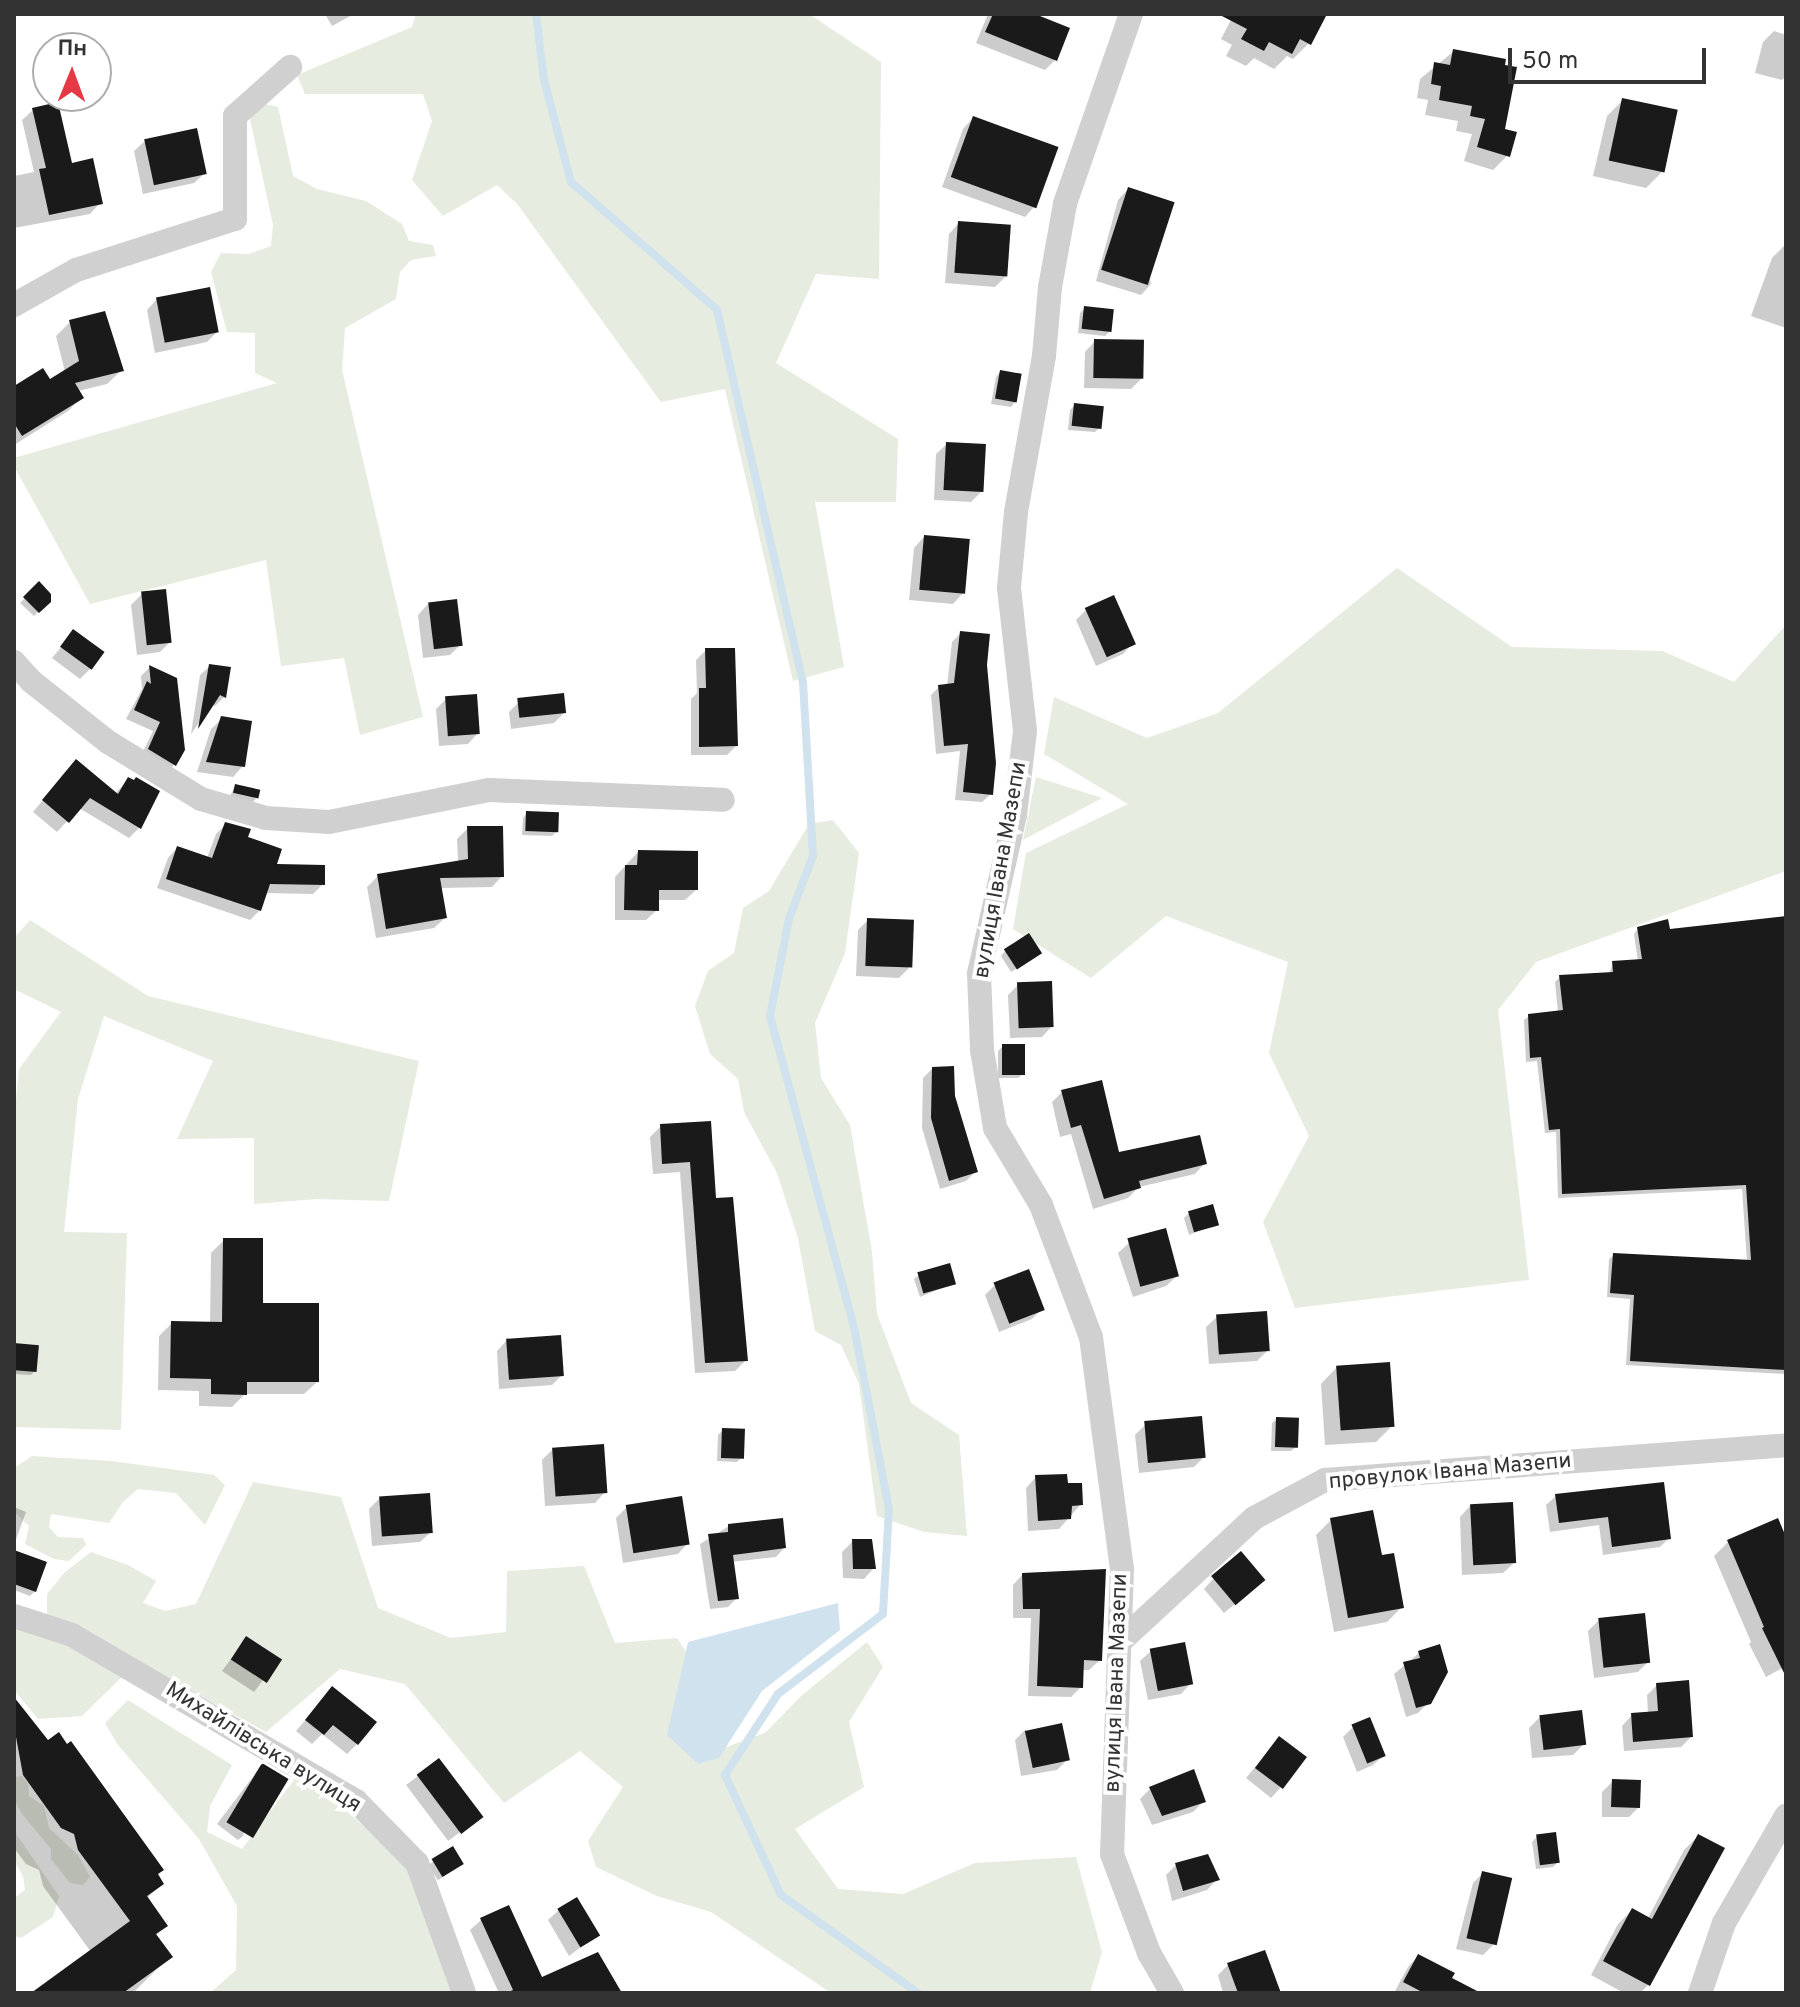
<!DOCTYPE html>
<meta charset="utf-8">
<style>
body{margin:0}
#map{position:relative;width:1800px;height:2007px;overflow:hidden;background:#fff;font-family:Overpass,sans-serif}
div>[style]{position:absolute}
.green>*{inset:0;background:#e6ecdf}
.water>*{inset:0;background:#cfe2ee}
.shadow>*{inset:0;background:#0003;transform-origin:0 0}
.stream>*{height:8px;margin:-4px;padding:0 4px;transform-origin:4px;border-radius:4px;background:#cfe2ee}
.building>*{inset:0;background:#1a1a1a;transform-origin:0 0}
.street>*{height:24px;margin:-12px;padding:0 12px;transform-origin:12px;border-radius:12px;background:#d0d0d0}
span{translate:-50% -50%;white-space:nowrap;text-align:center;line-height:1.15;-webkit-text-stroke:8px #fff;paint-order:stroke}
.street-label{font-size:22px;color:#333}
.frame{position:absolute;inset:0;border:16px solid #333;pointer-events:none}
.north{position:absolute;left:32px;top:32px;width:80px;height:80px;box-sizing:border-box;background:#fff;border:2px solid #adadad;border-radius:50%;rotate:1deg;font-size:22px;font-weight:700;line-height:32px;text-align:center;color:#333}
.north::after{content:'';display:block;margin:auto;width:28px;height:36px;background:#e63946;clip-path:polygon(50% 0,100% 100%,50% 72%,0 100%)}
.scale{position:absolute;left:1508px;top:48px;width:198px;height:36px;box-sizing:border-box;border:4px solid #333;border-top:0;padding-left:10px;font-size:24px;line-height:28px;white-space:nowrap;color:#333;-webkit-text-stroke:6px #fff;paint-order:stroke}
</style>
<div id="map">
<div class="green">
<div style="clip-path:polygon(416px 14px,809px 14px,881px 62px,879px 279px,816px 274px,776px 363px,898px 439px,896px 502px,815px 502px,844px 667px,793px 681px,725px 389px,661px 402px,518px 205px,497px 185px,443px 216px,412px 180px,432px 121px,423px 94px,305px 94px,297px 75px,412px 27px)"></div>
<div style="clip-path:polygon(265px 104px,278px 107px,293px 176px,317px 189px,366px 201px,402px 224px,409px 241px,433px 245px,436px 256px,411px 260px,400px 272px,396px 299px,345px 328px,342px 370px,423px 717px,360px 735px,344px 658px,281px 666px,266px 560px,90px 604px,14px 466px,14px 458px,277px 383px,255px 373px,255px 333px,227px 332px,211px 272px,221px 253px,249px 254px,271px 246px,273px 225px,250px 119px,251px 111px)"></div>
<div style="clip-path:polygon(1397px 568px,1512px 647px,1662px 651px,1734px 682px,1786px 625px,1786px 871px,1536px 962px,1498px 1010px,1529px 1280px,1295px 1308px,1263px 1222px,1309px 1136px,1269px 1053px,1288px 962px,1166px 916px,1091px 978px,1013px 929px,1026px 853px,1128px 804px,1044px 754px,1054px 697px,1147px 738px,1218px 713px)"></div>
<div style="clip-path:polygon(1036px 777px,1102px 798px,1023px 840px)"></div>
<div style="clip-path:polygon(833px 820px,859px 853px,845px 953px,815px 1023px,821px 1078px,850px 1125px,872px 1252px,877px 1314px,911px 1403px,959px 1435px,967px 1536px,924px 1532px,877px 1516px,859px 1384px,841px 1345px,815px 1331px,798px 1238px,777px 1173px,744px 1112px,738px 1079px,710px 1054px,695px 1006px,708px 971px,734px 953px,743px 908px,769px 891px,809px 824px)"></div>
<div style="clip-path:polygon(30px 920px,148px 996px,419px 1061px,389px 1201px,316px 1199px,254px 1204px,254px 1138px,177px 1139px,213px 1061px,104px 1016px,78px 1099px,64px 1232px,127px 1233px,121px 1430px,14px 1427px,14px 1120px,19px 1069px,61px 1012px,14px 989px,14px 938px)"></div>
<div style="clip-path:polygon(32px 1456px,111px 1461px,214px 1475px,225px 1485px,205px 1525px,176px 1493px,138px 1489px,123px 1502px,109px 1523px,51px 1514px,49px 1527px,58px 1537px,83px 1538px,86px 1545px,69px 1561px,54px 1559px,25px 1544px,29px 1526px,14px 1512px,14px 1468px)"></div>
<div style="clip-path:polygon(253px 1482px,341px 1497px,378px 1608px,451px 1638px,506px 1632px,507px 1571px,584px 1566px,615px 1643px,677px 1638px,698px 1670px,704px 1755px,765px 1733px,801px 1696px,867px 1642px,883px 1667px,849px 1722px,864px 1787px,795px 1829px,838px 1889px,903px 1894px,975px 1863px,1076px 1857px,1102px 1952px,1090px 1993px,831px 1993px,711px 1912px,657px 1896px,596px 1867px,588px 1841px,623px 1787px,580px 1751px,504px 1803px,405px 1684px,340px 1669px,266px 1732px,99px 1641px,47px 1617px,47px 1594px,65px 1572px,91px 1552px,128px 1565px,156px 1581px,143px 1603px,165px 1611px,196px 1604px)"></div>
<div style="clip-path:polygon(14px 1624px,76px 1642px,127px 1672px,82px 1716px,38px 1719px,14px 1690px)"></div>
<div style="clip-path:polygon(128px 1700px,232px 1765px,210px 1806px,207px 1832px,242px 1849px,297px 1776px,315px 1783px,407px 1865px,454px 1993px,210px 1993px,236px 1970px,237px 1906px,199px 1839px,118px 1745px,105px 1723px)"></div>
<div style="clip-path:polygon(22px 1776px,28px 1784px,29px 1796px,44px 1806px,49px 1828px,78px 1855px,90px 1877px,83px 1885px,70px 1883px,51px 1859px,51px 1849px,22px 1814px,15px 1801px,14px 1777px)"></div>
<div style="clip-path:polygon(14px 1831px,59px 1896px,53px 1917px,21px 1938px,14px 1936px,14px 1898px,25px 1890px,23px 1876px,14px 1861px)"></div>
</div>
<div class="water">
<div style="clip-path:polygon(838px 1603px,840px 1630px,762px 1691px,719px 1758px,698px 1764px,667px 1735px,688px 1642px)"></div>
</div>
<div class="shadow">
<div style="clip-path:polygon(325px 14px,354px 14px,332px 26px)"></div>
<div style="clip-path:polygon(988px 14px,1030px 14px,1055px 60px,1045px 70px,976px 43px)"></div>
<div style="clip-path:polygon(1234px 14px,1325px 14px,1309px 43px,1293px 59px,1287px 56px,1274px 69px,1254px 58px,1246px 66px,1226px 56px,1232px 45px,1221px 39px)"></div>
<div style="clip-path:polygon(1774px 31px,1786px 35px,1786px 76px,1782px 80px,1755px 73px,1763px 42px)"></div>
<div style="clip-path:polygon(1454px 51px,1503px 130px,1508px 155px,1493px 170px,1464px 161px,1472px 134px,1456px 131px,1458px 121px,1425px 115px,1428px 100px,1417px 98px,1420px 79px)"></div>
<div style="clip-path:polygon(1623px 100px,1662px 172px,1646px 188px,1593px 176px,1607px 116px)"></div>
<div style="clip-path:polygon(33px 110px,100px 203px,90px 214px,14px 228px,14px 176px,34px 172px,22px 120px)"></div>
<div style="clip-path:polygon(973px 118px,1035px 206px,1025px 217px,942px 187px,963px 129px)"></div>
<div style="clip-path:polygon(145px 141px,205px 173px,194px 183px,143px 194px,134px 151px)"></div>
<div style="clip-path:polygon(1128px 189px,1151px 284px,1141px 295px,1096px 281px,1118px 200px)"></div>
<div style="clip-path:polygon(959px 223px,1005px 277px,995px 287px,945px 283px,949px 234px)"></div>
<div style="clip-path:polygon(1786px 244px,1786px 328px,1751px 316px,1772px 258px)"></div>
<div style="clip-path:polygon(157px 299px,217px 332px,207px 342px,155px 353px,147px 310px)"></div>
<div style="clip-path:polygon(1085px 308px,1110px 331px,1105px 336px,1078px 333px,1080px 313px)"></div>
<div style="clip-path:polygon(70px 322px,122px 370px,107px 384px,78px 391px,82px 397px,68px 411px,14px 445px,14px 388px,49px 382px,65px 372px,56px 336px)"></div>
<div style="clip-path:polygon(1095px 341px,1141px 379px,1131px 389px,1084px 388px,1085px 352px)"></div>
<div style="clip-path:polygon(1000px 372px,1015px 402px,1011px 407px,991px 404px,996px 377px)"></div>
<div style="clip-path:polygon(1075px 405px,1099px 428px,1095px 432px,1068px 430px,1070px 410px)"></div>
<div style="clip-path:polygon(947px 444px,981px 492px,971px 502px,934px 500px,936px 454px)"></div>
<div style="clip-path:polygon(924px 537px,963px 593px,953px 604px,909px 600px,914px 548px)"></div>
<div style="clip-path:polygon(39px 584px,49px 601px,34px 616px,20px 603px)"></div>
<div style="clip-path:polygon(142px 594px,170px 642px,160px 652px,137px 655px,131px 605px)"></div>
<div style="clip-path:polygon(428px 604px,460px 645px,450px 655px,423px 658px,418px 615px)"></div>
<div style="clip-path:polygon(1086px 610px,1133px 643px,1123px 654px,1096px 666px,1076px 620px)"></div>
<div style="clip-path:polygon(74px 632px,91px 668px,80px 679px,52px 658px)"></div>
<div style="clip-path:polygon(961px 633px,985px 665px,991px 794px,982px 802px,955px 800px,960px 751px,936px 754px,931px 695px,939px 687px,947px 686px,952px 642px)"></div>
<div style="clip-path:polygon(706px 650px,736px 746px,727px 755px,691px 755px,691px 699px,697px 693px,696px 660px)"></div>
<div style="clip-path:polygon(210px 666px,228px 669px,224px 697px,215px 706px,212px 705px,191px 734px,200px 675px)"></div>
<div style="clip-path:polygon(150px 667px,174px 765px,165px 774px,140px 758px,153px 731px,126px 719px,142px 689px,141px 676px)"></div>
<div style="clip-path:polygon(446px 699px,478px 733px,468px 744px,439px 746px,436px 709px)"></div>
<div style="clip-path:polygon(519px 702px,564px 713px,554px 723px,511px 729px,509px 712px)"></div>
<div style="clip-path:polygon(222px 719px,243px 766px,233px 777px,197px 772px,211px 729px)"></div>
<div style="clip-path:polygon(66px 772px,115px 794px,128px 779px,139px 828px,129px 838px,79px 808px,57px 832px,33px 812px)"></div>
<div style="clip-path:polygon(236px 786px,256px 799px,251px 804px,229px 797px)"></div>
<div style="clip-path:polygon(527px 813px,557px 831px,552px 836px,522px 835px,523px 818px)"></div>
<div style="clip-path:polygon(226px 824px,274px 866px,323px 884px,313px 894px,265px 893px,260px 910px,250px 920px,157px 888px,168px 858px,177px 848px,207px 858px,216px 834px)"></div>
<div style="clip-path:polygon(468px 828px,502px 876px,492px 887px,440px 888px,445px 918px,434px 928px,376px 938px,367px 887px,378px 876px,458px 862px,457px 839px)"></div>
<div style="clip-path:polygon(638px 852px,696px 890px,685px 900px,657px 900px,657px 910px,646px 920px,615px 920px,615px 877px)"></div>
<div style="clip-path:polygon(1786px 919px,1786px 1374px,1626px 1365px,1630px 1299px,1607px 1297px,1609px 1259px,1614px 1255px,1747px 1262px,1742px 1189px,1558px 1198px,1556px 1132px,1545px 1133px,1537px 1061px,1526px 1062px,1524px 1020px,1529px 1016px,1558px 1012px,1555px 982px,1560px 977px,1609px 974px,1613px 963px,1638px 962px,1634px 934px,1638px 929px,1668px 931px)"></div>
<div style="clip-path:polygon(868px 920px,909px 968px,899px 978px,856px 976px,858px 930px)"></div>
<div style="clip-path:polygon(1005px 951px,1035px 957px,1011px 972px,1001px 956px)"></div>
<div style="clip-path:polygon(1018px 985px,1052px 1026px,1042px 1037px,1010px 1038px,1008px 995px)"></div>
<div style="clip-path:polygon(1002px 1047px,1023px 1074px,1018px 1078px,998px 1078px,998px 1051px)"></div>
<div style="clip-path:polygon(932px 1069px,953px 1097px,975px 1172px,966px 1181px,940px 1189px,922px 1128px,923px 1078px)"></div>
<div style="clip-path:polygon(1062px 1092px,1118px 1155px,1205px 1163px,1195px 1174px,1139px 1187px,1128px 1198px,1093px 1209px,1071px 1134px,1060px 1137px,1052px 1102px)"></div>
<div style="clip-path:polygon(709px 1123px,715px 1200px,746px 1360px,735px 1371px,695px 1373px,680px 1172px,653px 1174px,650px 1137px,661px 1126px)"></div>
<div style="clip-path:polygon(1189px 1213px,1216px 1224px,1189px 1235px,1184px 1218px)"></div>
<div style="clip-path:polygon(224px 1240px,260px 1305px,317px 1382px,304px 1394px,245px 1394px,232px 1407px,199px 1406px,199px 1391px,158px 1390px,159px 1336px,172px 1323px,210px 1324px,211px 1253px)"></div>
<div style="clip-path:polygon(1129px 1243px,1177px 1276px,1166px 1286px,1133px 1297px,1118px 1253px)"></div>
<div style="clip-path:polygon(919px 1275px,954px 1283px,920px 1297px,914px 1279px)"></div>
<div style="clip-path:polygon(995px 1285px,1042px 1309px,1032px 1319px,999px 1332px,985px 1295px)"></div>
<div style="clip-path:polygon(1217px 1317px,1268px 1350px,1257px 1361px,1209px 1364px,1206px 1327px)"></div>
<div style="clip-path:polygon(507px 1340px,562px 1375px,552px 1385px,499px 1389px,497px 1351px)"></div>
<div style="clip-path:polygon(14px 1346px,36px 1370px,31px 1375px,14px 1374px)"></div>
<div style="clip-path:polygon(1337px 1367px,1392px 1426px,1376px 1442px,1325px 1445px,1321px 1384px)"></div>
<div style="clip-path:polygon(1277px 1419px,1296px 1447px,1291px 1451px,1271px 1451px,1272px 1423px)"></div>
<div style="clip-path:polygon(1145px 1425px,1204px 1457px,1194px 1467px,1139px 1473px,1135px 1435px)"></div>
<div style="clip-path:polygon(723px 1430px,742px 1457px,737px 1462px,717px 1461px,718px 1435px)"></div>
<div style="clip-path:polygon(553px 1449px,605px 1492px,595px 1503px,545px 1506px,542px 1460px)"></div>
<div style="clip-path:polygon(1036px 1477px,1066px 1486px,1081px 1504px,1059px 1529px,1028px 1531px,1026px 1488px)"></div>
<div style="clip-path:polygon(1556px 1496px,1669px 1538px,1660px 1547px,1603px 1555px,1599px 1525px,1550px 1532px,1546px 1505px)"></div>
<div style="clip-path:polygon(380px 1498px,431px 1532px,420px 1542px,372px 1546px,369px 1509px)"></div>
<div style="clip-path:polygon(1470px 1506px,1514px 1563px,1503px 1573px,1462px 1575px,1460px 1517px)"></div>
<div style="clip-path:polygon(14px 1507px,26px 1512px,14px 1545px)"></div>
<div style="clip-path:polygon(627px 1507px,688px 1543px,678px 1554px,623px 1563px,616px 1518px)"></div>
<div style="clip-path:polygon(1331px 1520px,1380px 1557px,1402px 1607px,1387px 1622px,1334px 1632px,1316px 1535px)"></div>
<div style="clip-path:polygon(729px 1526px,784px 1548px,776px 1557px,732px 1562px,737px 1598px,728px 1607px,710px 1609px,700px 1544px)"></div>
<div style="clip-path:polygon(853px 1541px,874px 1568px,864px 1579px,843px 1578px,842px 1552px)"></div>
<div style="clip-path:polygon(1728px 1542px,1786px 1542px,1786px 1666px,1766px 1677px,1749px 1644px,1751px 1642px,1714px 1556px)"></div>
<div style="clip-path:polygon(14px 1552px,35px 1591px,30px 1596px,14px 1590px)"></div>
<div style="clip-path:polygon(1023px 1574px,1100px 1660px,1089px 1670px,1082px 1670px,1081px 1687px,1071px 1697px,1028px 1696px,1031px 1618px,1013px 1618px,1013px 1585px)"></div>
<div style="clip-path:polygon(1214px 1578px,1252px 1590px,1224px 1613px,1204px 1589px)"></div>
<div style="clip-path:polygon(1599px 1620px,1648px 1662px,1638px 1672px,1594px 1678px,1588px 1631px)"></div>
<div style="clip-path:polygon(246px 1639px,279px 1659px,254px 1692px,222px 1671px)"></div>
<div style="clip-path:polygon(1439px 1647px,1429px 1702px,1418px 1713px,1406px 1717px,1394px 1674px,1419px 1653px)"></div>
<div style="clip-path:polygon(1151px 1651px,1191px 1683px,1181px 1694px,1148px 1700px,1140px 1661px)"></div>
<div style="clip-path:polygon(1657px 1685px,1691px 1737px,1681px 1747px,1624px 1751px,1622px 1726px,1632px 1715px,1648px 1714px,1647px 1695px)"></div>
<div style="clip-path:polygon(332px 1689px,357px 1744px,347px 1754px,322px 1734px,312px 1744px,296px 1731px)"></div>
<div style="clip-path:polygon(14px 1700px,162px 1884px,146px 1899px,166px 1925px,155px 1936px,170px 1956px,133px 1993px,34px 1993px,91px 1952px,43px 1886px,39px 1870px,26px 1864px,14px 1848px)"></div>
<div style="clip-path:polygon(1540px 1717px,1584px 1744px,1573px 1755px,1532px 1758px,1529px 1728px)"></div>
<div style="clip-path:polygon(1353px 1727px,1384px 1755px,1373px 1765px,1357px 1772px,1343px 1737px)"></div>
<div style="clip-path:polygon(1025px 1730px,1067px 1760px,1057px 1770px,1021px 1776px,1015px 1740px)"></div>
<div style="clip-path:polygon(1279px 1738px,1281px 1787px,1271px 1798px,1246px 1778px)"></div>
<div style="left:438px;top:1761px;width:70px;height:40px;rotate:53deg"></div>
<div style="clip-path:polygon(258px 1770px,243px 1836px,238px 1840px,217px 1824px)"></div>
<div style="clip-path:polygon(1613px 1781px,1639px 1807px,1629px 1817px,1602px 1817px,1602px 1792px)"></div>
<div style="clip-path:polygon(1150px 1789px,1204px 1801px,1193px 1812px,1152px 1825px,1140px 1799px)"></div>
<div style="clip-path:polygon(1698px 1836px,1648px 1985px,1640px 1993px,1624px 1993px,1591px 1975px,1618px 1924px,1632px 1910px,1648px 1918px,1684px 1850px)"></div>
<div style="clip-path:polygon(1537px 1837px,1558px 1862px,1553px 1867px,1536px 1869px,1532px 1842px)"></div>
<div style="left:452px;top:1849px;width:18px;height:29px;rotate:56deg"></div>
<div style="clip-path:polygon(1176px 1865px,1217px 1879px,1207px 1890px,1172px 1901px,1166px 1875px)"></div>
<div style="clip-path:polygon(1483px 1873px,1493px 1945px,1483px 1955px,1456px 1949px,1473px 1883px)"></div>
<div style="clip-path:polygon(508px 1908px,541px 1980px,620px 1993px,499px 1993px,470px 1930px,481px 1920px)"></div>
<div style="clip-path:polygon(559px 1910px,597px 1935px,569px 1956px,548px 1920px)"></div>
<div style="clip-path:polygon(1418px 1956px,1450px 1979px,1477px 1993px,1394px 1993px,1408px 1967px)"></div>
<div style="clip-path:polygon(1228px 1965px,1280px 1993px,1223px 1993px,1218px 1975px)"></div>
</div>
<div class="stream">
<div style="left:536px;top:14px;width:66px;rotate:83.1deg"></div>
<div style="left:544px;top:80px;width:106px;rotate:75.2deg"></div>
<div style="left:571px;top:182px;width:194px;rotate:41.2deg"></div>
<div style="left:717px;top:310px;width:382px;rotate:77deg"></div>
<div style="left:803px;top:682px;width:174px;rotate:86.7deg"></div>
<div style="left:813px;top:856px;width:67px;rotate:110.9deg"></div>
<div style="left:789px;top:919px;width:99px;rotate:101.1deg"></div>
<div style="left:770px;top:1016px;width:322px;rotate:74.9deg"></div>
<div style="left:854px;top:1327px;width:185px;rotate:79.1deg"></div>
<div style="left:889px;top:1509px;width:105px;rotate:93.3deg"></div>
<div style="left:883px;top:1614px;width:132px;rotate:142.7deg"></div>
<div style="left:778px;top:1694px;width:97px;rotate:123.2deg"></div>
<div style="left:725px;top:1775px;width:132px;rotate:65deg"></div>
<div style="left:781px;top:1895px;width:168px;rotate:35.6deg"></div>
</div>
<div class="building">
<div style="clip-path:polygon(993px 14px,1035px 14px,1070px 28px,1057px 61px,985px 32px)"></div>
<div style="clip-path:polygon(1218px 14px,1327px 14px,1311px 45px,1300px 39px,1292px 54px,1269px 42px,1264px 51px,1241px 39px,1247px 29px)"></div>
<div style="clip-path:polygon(1453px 49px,1506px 59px,1505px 65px,1517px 67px,1505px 129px,1517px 132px,1510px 157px,1477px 147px,1485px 119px,1470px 116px,1472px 106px,1439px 100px,1441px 86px,1431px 84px,1434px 62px,1450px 65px)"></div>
<div style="left:1622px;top:98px;width:57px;height:64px;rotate:12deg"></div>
<div style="clip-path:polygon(58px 102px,72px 163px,93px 158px,103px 204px,49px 215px,39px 169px,46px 168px,32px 108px)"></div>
<div style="left:973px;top:116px;width:91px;height:65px;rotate:20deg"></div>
<div style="left:197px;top:128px;width:47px;height:54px;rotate:78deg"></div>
<div style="left:1128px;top:187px;width:49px;height:87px;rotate:18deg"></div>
<div style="left:958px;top:221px;width:53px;height:52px;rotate:4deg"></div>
<div style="left:210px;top:287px;width:46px;height:55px;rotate:79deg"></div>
<div style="left:1084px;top:306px;width:30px;height:23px;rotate:6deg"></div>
<div style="clip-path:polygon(105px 311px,124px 371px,75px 383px,84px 398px,22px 436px,14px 423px,14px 386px,43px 368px,50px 379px,79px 361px,69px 320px)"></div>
<div style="left:1094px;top:339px;width:50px;height:39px;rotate:1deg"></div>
<div style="left:1000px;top:370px;width:22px;height:29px;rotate:10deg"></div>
<div style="left:1074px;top:403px;width:30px;height:23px;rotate:6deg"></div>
<div style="left:946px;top:442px;width:40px;height:48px;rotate:3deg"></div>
<div style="left:924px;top:535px;width:46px;height:55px;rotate:5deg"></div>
<div style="clip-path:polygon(39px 581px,51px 594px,51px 602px,39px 613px,23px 597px)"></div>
<div style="left:166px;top:589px;width:54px;height:25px;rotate:84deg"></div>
<div style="left:1114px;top:595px;width:54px;height:32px;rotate:66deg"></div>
<div style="left:457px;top:599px;width:47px;height:29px;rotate:83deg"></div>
<div style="left:73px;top:629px;width:39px;height:22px;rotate:36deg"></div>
<div style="clip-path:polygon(960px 631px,990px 634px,987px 665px,996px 763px,993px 795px,963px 792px,968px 744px,944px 746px,938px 685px,954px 683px)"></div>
<div style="clip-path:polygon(705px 648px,735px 648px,738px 746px,699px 747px,699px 688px,706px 688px)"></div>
<div style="clip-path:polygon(209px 664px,231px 667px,226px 698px,220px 695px,198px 729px)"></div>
<div style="clip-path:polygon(149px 665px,177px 678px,185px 750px,176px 766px,148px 749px,160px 722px,134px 710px,147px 681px,151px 684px)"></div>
<div style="left:564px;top:693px;width:20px;height:47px;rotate:84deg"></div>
<div style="left:477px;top:694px;width:40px;height:32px;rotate:86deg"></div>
<div style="clip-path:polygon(221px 716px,252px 721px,245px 767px,206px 762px)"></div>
<div style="clip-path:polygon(76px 759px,118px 794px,128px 777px,134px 780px,136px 777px,160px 791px,141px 829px,90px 798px,69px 823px,42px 800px)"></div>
<div style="left:235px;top:784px;width:26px;height:9px;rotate:13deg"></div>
<div style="left:526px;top:811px;width:33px;height:20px;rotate:2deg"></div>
<div style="clip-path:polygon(225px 822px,251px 829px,248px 837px,282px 849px,277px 864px,325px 865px,325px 885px,270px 884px,261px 911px,166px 879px,177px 846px,212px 858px)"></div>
<div style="clip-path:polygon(467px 826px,503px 826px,504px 877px,440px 878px,447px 918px,386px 929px,377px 874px,468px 859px)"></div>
<div style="clip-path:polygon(638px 850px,698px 851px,698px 890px,659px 890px,659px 911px,624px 910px,625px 865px,637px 865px)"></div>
<div style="clip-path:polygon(1786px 916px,1786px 1370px,1630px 1361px,1634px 1295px,1610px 1293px,1613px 1253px,1751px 1260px,1746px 1185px,1562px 1194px,1560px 1129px,1549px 1130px,1541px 1057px,1530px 1058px,1528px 1014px,1563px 1010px,1559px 975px,1613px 972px,1612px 961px,1642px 959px,1637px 927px,1668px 919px,1670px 929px)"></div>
<div style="left:867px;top:918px;width:47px;height:48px;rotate:2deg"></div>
<div style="left:1029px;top:933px;width:24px;height:30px;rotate:57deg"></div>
<div style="left:1052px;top:981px;width:46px;height:35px;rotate:88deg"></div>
<div style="left:1025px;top:1044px;width:31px;height:23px;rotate:90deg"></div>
<div style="clip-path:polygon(954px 1066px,955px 1096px,978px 1172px,949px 1181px,931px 1118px,932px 1067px)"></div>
<div style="clip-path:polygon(1102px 1080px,1119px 1152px,1200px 1135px,1207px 1164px,1139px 1181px,1141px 1188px,1104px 1199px,1081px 1125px,1071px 1128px,1061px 1090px)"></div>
<div style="clip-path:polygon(711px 1121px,716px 1198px,733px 1197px,748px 1361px,705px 1363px,690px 1162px,662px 1164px,660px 1124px)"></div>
<div style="left:1213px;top:1204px;width:22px;height:26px;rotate:74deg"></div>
<div style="left:1166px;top:1228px;width:50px;height:40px;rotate:75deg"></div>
<div style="clip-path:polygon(223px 1238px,263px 1238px,263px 1303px,319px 1303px,319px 1382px,247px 1382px,247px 1395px,211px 1394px,211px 1379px,170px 1378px,171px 1321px,222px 1322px)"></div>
<div style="left:950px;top:1263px;width:22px;height:34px;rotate:74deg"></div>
<div style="left:1029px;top:1269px;width:44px;height:38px;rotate:69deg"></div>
<div style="left:1267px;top:1311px;width:40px;height:51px;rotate:86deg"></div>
<div style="left:561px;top:1335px;width:41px;height:55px;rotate:86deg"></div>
<div style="left:14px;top:1343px;width:25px;height:27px;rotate:5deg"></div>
<div style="left:1390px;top:1362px;width:65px;height:54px;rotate:86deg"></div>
<div style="left:1202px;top:1416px;width:42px;height:58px;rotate:85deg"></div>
<div style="left:1276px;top:1417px;width:23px;height:30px;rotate:2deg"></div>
<div style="left:722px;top:1428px;width:23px;height:30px;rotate:2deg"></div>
<div style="left:604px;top:1444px;width:49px;height:52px;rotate:86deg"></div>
<div style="clip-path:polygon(1067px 1474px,1068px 1483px,1082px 1483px,1083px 1505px,1072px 1506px,1071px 1519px,1038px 1521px,1035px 1475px)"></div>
<div style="clip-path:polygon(1664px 1482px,1671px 1539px,1612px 1547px,1608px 1517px,1559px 1523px,1555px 1494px)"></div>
<div style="left:430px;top:1493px;width:40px;height:51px;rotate:86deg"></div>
<div style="left:682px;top:1496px;width:49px;height:57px;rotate:81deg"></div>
<div style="left:1513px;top:1502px;width:61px;height:43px;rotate:87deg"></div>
<div style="clip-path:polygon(1373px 1510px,1382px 1555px,1394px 1553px,1404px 1608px,1348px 1618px,1330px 1518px)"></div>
<div style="clip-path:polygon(783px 1518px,786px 1548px,733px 1555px,739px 1599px,718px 1601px,708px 1534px,728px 1532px,728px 1524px)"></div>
<div style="clip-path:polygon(1778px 1518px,1786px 1537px,1786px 1677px,1762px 1628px,1764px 1627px,1727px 1540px)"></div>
<div style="clip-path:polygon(852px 1539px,872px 1539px,876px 1569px,853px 1569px)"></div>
<div style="clip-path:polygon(14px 1550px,47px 1562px,36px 1592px,14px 1584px)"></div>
<div style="left:1241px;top:1551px;width:38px;height:39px;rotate:50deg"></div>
<div style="clip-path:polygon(1106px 1569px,1102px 1661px,1084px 1660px,1083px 1688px,1037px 1686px,1040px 1609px,1023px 1609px,1022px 1573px)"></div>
<div style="left:1645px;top:1613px;width:50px;height:47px;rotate:84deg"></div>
<div style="left:246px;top:1636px;width:43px;height:28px;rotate:33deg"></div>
<div style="left:1185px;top:1642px;width:43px;height:36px;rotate:79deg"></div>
<div style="clip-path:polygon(1440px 1644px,1448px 1672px,1431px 1704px,1416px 1708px,1403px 1662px,1420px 1658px,1418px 1651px)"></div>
<div style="clip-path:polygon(1689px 1680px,1693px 1737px,1633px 1742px,1631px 1713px,1658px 1711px,1656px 1683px)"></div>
<div style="clip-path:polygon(332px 1686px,377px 1722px,358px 1745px,333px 1725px,324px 1735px,305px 1720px)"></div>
<div style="clip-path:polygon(14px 1697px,48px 1740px,59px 1732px,67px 1744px,71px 1741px,164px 1870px,158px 1874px,164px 1884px,147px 1896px,168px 1926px,156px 1934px,173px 1957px,123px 1993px,31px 1993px,130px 1921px,78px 1850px,74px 1834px,61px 1828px,23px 1775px,14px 1726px)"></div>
<div style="left:1582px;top:1710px;width:35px;height:43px;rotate:83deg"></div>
<div style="left:1370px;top:1717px;width:42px;height:20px;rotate:68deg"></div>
<div style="left:1062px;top:1723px;width:38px;height:38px;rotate:78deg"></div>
<div style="left:1279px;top:1736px;width:35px;height:40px;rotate:37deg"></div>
<div style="left:439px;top:1758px;width:74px;height:28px;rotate:53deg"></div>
<div style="left:262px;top:1763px;width:31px;height:69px;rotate:31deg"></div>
<div style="clip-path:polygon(1194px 1769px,1206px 1802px,1162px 1816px,1149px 1787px)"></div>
<div style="left:1612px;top:1779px;width:29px;height:28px;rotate:2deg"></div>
<div style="left:1556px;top:1832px;width:31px;height:20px;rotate:83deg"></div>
<div style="clip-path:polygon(1698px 1834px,1725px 1848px,1650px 1986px,1603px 1961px,1632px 1908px,1652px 1919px)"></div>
<div style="left:453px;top:1846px;width:21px;height:25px;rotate:59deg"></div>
<div style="clip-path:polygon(1208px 1854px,1220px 1880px,1183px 1891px,1175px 1863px)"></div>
<div style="left:1482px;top:1871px;width:31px;height:69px;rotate:13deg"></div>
<div style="left:577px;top:1897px;width:45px;height:23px;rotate:59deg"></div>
<div style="clip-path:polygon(509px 1905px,542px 1977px,598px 1952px,622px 1993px,506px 1993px,513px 1990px,480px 1918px)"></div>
<div style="clip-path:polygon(1265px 1950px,1281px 1993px,1238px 1993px,1227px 1963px)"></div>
<div style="clip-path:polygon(1418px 1954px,1455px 1973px,1452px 1978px,1481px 1993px,1424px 1993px,1403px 1982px)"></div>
</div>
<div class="street">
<div style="left:1131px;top:14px;width:201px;rotate:109.2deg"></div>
<div style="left:1065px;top:204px;width:84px;rotate:100.2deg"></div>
<div style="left:1050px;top:287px;width:69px;rotate:95deg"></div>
<div style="left:1044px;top:356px;width:158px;rotate:100.2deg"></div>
<div style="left:1016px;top:512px;width:76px;rotate:95.3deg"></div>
<div style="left:1009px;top:588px;width:144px;rotate:83.6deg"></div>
<div style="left:1025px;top:731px;width:85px;rotate:96.8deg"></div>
<div style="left:1015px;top:815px;width:163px;rotate:102.8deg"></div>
<div style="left:979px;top:974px;width:76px;rotate:87.7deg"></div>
<div style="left:982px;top:1050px;width:79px;rotate:80.5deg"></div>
<div style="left:995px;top:1128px;width:90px;rotate:59.1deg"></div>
<div style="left:1041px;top:1205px;width:141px;rotate:69.3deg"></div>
<div style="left:1091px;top:1337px;width:234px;rotate:82.4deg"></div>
<div style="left:1122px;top:1569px;width:285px;rotate:92deg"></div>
<div style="left:1112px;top:1854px;width:106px;rotate:69.5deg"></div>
<div style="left:1149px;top:1953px;width:46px;rotate:60.1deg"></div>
<div style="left:14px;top:305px;width:71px;rotate:-29.4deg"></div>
<div style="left:76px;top:270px;width:167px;rotate:-17.8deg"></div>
<div style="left:235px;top:219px;width:103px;rotate:-90deg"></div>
<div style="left:235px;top:116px;width:74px;rotate:-41.7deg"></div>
<div style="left:14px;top:662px;width:25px;rotate:48deg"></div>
<div style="left:31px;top:681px;width:98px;rotate:38.4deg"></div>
<div style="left:108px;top:742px;width:109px;rotate:31.5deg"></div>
<div style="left:201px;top:799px;width:68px;rotate:16.3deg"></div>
<div style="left:266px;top:818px;width:63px;rotate:3.6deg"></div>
<div style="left:329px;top:822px;width:163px;rotate:-11.3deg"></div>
<div style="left:489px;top:790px;width:234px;rotate:2.4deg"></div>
<div style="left:14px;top:1616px;width:61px;rotate:18.1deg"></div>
<div style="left:72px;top:1635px;width:329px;rotate:30.3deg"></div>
<div style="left:356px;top:1801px;width:87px;rotate:45.5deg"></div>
<div style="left:417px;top:1863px;width:138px;rotate:70.1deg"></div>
<div style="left:1122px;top:1640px;width:180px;rotate:-42.7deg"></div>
<div style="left:1254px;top:1518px;width:81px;rotate:-28.2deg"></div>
<div style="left:1325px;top:1480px;width:462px;rotate:-4.3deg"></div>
<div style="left:1700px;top:1993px;width:74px;rotate:-71.1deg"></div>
<div style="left:1724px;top:1923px;width:124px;rotate:-59.9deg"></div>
</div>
<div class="street-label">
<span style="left:1001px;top:870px;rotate:-80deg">вулиця Івана Мазепи</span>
<span style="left:1450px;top:1472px;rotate:-5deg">провулок Івана Мазепи</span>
<span style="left:1117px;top:1683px;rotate:-88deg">вулиця Івана Мазепи</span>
<span style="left:263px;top:1748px;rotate:32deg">Михайлівська вулиця</span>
</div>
<div class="frame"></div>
<div class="north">Пн</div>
<div class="scale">50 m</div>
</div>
